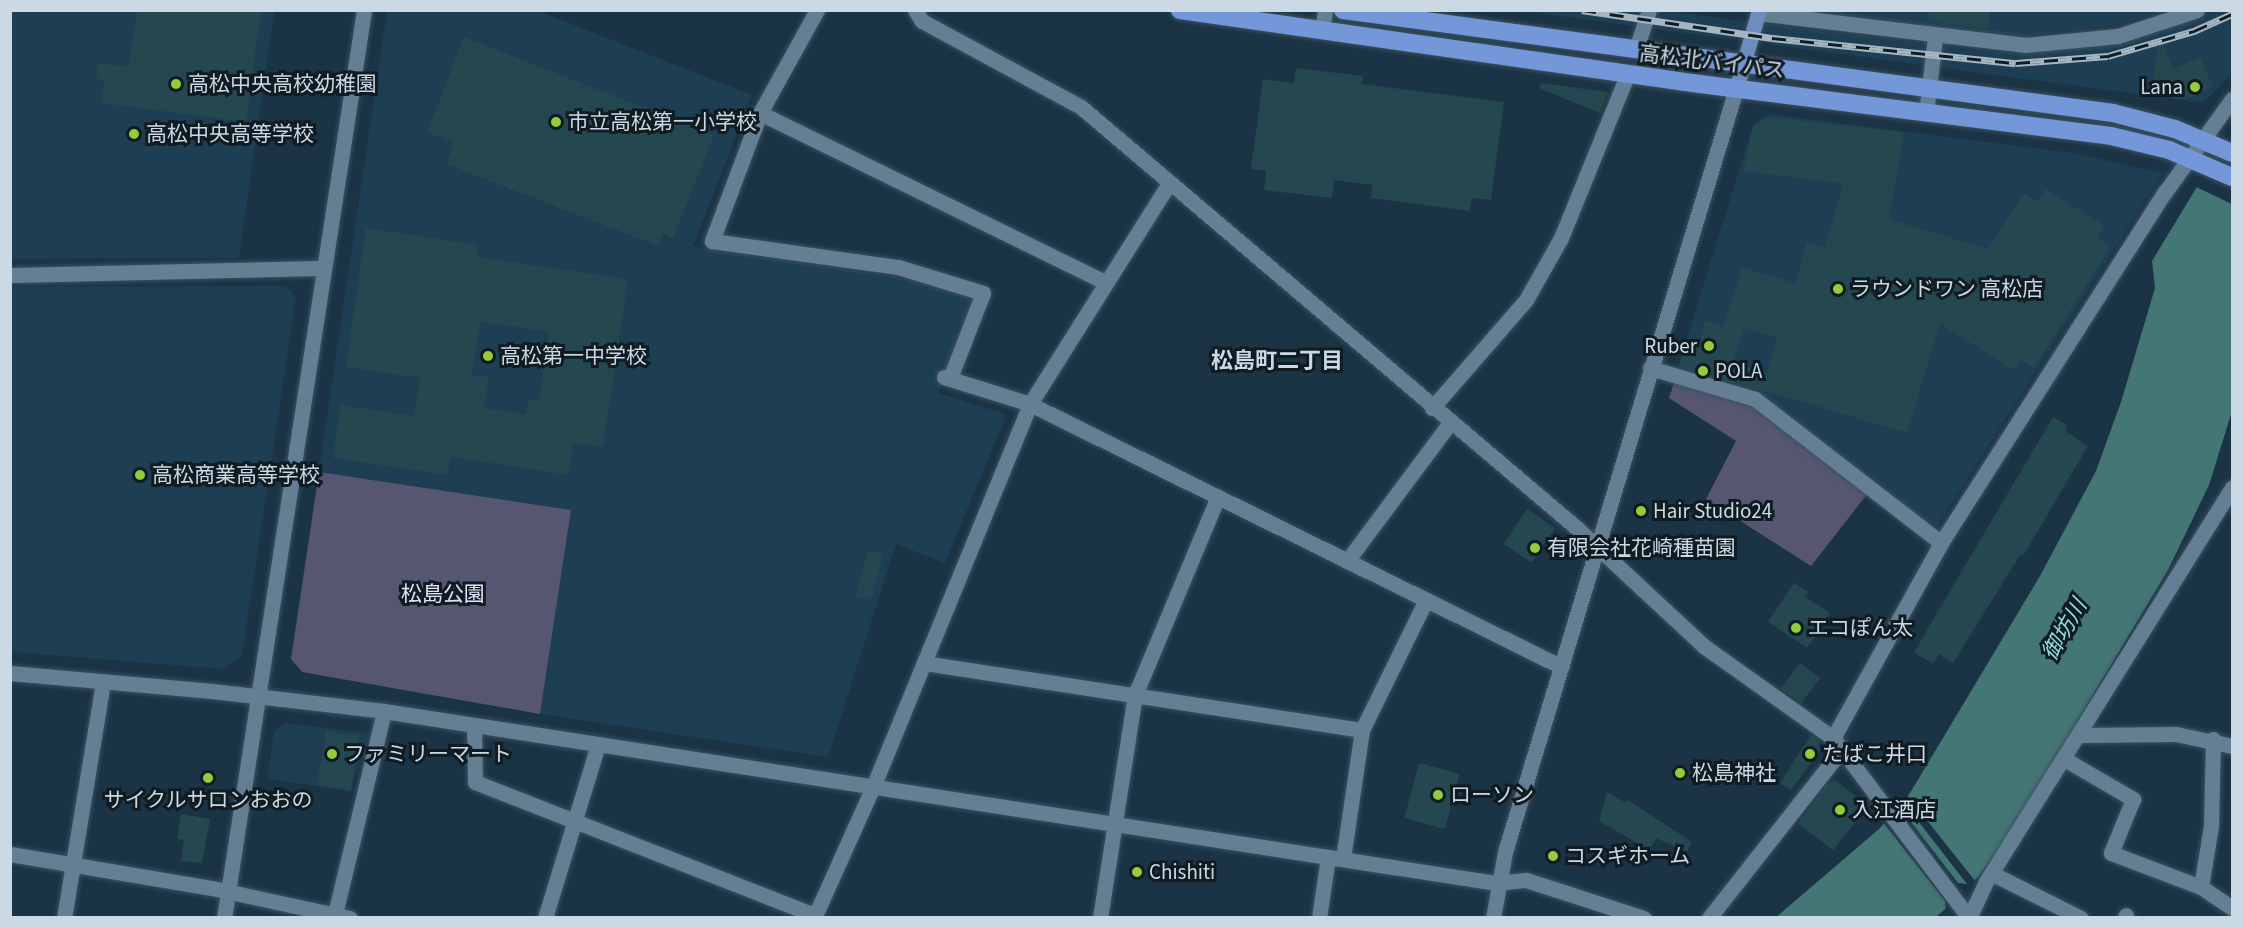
<!DOCTYPE html>
<meta charset="utf-8">
<style>
body{margin:0}
#map{position:relative;width:2243px;height:928px;overflow:hidden;background:#1b3445;font-family:"Source Sans 3","Noto Sans JP",sans-serif}
div>[style]{position:absolute}
.built>*{inset:0;background:#1e3e53}
.green>*{inset:0;background:#565671}
.water>*{inset:0;background:#447675}
.pier>*{inset:0;background:#1b3445}
.building>*{inset:0;background:#244750;transform-origin:0 0}
.roads{filter:drop-shadow(0 0 2px #3b515f) drop-shadow(0 0 2px #3b515f)}
.minor>*{height:15px;margin:-7.5px;padding:0 7.5px;transform-origin:7.5px;border-radius:7.5px;background:#647f93}
.major>*{height:15px;margin:-7.5px;padding:0 7.5px;transform-origin:7.5px;border-radius:7.5px;background:#6d8dbc}
.highway>*{height:18px;margin:-9px;padding:0 9px;transform-origin:9px;border-radius:9px;background:#7397d8}
.rail>*{height:7px;margin-top:-3.5px;transform-origin:0;background:repeating-linear-gradient(90deg,#101b22 0 14px,#a4b6c2 0 28px);box-sizing:border-box;border-block:2px solid #a4b6c2}
.dots>*{width:16px;height:16px;translate:-50% -50%;box-sizing:border-box;border:3px solid #101b22;border-radius:50%}
span{translate:-50% -50%;white-space:nowrap;text-align:center;line-height:1.15;-webkit-text-stroke:6px #101b22;paint-order:stroke}
.street-label{font-size:21px;color:#cad9e4}
.poi-label{font-size:21px;color:#cad9e4}
.left{translate:0 -50%;text-align:left}
.right{translate:-100% -50%;text-align:right}
.park-label{font-size:21px;color:#e1e2fa}
.neighbourhood-label{font-size:22px;color:#cad9e4;font-weight:700}
.water-label{font-size:22px;color:#8ae0e0;font-style:italic}
.frame{position:absolute;inset:0;border:12px solid #cad9e4;pointer-events:none}
</style>
<div id="map">
<div class="built">
<div style="clip-path:polygon(10px 11px,274px 11px,239px 258px,11px 259px)"></div>
<div style="clip-path:polygon(387px 11px,538px 11px,752px 95px,693px 246px,908px 279px,974px 299px,938px 393px,1003px 413px,1005px 418px,945px 563px,896px 544px,828px 757px,540px 714px,571px 510px,319px 472px)"></div>
<div style="clip-path:polygon(1523px 11px,1666px 11px,1969px 50px,2025px 54px,2120px 44px,2216px 11px,2232px 11px,2232px 73px,2203px 103px)"></div>
<div style="clip-path:polygon(1793px 11px,2166px 11px,2115px 25px,2026px 36px,1981px 35px)"></div>
<div style="clip-path:polygon(1768px 114px,2073px 153px,2163px 173px,1938px 525px,1930px 526px,1761px 393px,1677px 370px,1754px 123px)"></div>
<div style="clip-path:polygon(285px 286px,296px 297px,242px 655px,224px 669px,11px 652px,11px 287px)"></div>
<div style="clip-path:polygon(285px 723px,368px 733px,351px 791px,267px 779px,274px 732px)"></div>
</div>
<div class="green">
<div style="clip-path:polygon(1675px 380px,1753px 404px,1868px 493px,1811px 566px,1706px 499px,1736px 441px,1669px 398px)"></div>
<div style="clip-path:polygon(319px 472px,571px 510px,540px 714px,302px 672px,291px 659px)"></div>
</div>
<div class="water">
<div style="clip-path:polygon(2232px 129px,2232px 411px,2209px 485px,2168px 570px,2019px 818px,1981px 874px,1944px 910px,1935px 918px,1775px 918px,1879px 829px,1910px 793px,2040px 576px,2096px 471px,2121px 402px,2155px 288px,2152px 261px)"></div>
</div>
<div class="pier">
<div style="clip-path:polygon(2232px 126px,2232px 204px,2194px 186px)"></div>
<div style="clip-path:polygon(1906px 794px,1976px 882px,1946px 913px,1945px 901px,1882px 821px,1897px 804px,1958px 883px,1967px 884px,1901px 799px)"></div>
</div>
<div class="building">
<div style="clip-path:polygon(137px 10px,261px 10px,246px 122px,101px 103px,104px 80px,96px 79px,98px 63px,129px 67px)"></div>
<div style="clip-path:polygon(1928px 10px,1991px 10px,1987px 29px,1928px 21px)"></div>
<div style="clip-path:polygon(2160px 36px,2173px 69px,2200px 57px,2213px 87px,2187px 99px,2151px 94px)"></div>
<div style="clip-path:polygon(464px 37px,714px 135px,673px 238px,663px 233px,658px 246px,446px 164px,454px 143px,427px 132px)"></div>
<div style="clip-path:polygon(1296px 68px,1363px 76px,1362px 84px,1504px 102px,1491px 200px,1472px 198px,1470px 211px,1371px 198px,1372px 185px,1334px 180px,1332px 198px,1264px 190px,1266px 171px,1251px 169px,1263px 79px,1294px 83px)"></div>
<div style="clip-path:polygon(1541px 83px,1608px 92px,1600px 113px,1539px 88px)"></div>
<div style="clip-path:polygon(evenodd,1769px 117px,1904px 132px,1889px 219px,1988px 249px,2024px 193px,2037px 201px,2046px 189px,2105px 226px,2097px 238px,2111px 247px,2034px 368px,2021px 360px,2014px 370px,1940px 324px,1907px 433px,1679px 366px,1684px 349px,1696px 352px,1705px 320px,1723px 327px,1742px 267px,1795px 283px,1807px 242px,1825px 247px,1843px 184px,1743px 171px,1753px 126px,1769px 117px,1744px 328px,1777px 338px,1767px 373px,1733px 363px,1744px 328px)"></div>
<div style="clip-path:polygon(evenodd,366px 228px,479px 245px,477px 257px,628px 279px,603px 447px,573px 443px,569px 475px,450px 457px,448px 475px,333px 458px,341px 405px,414px 416px,420px 378px,346px 367px,366px 228px,480px 322px,549px 332px,539px 400px,528px 399px,526px 414px,484px 408px,489px 377px,472px 375px,480px 322px)"></div>
<div style="clip-path:polygon(2053px 417px,2068px 426px,2065px 431px,2088px 446px,2023px 556px,2020px 555px,1953px 663px,1939px 654px,1933px 664px,1914px 652px)"></div>
<div style="left:1527px;top:509px;width:34px;height:42px;rotate:34deg"></div>
<div style="left:868px;top:550px;width:16px;height:48px;rotate:15deg"></div>
<div style="clip-path:polygon(1794px 583px,1808px 592px,1805px 597px,1830px 613px,1807px 648px,1768px 622px)"></div>
<div style="left:1800px;top:663px;width:25px;height:32px;rotate:37deg"></div>
<div style="clip-path:polygon(326px 731px,359px 736px,359px 762px,355px 762px,351px 791px,317px 785px)"></div>
<div style="clip-path:polygon(1811px 735px,1819px 740px,1819px 752px,1791px 790px,1780px 783px)"></div>
<div style="left:1419px;top:763px;width:42px;height:57px;rotate:15deg"></div>
<div style="clip-path:polygon(1835px 780px,1868px 806px,1833px 850px,1798px 824px,1826px 785px)"></div>
<div style="clip-path:polygon(1607px 792px,1626px 803px,1628px 800px,1692px 842px,1687px 852px,1656px 838px,1649px 850px,1599px 821px)"></div>
<div style="clip-path:polygon(181px 814px,210px 819px,202px 863px,181px 861px,184px 840px,177px 839px)"></div>
</div>
<div class="roads">
<div class="minor">
<div style="left:817px;top:10px;width:118px;rotate:119deg"></div>
<div style="left:760px;top:113px;width:384px;rotate:26.1deg"></div>
<div style="left:915px;top:10px;width:13px;rotate:58deg"></div>
<div style="left:922px;top:21px;width:181px;rotate:28.4deg"></div>
<div style="left:1081px;top:107px;width:653px;rotate:40.34deg"></div>
<div style="left:1579px;top:530px;width:172px;rotate:42.9deg"></div>
<div style="left:1705px;top:647px;width:157px;rotate:35.4deg"></div>
<div style="left:1833px;top:738px;width:226px;rotate:52.9deg"></div>
<div style="left:1758px;top:13px;width:270px;rotate:6.8deg"></div>
<div style="left:2026px;top:45px;width:92px;rotate:-5.6deg"></div>
<div style="left:2118px;top:36px;width:83px;rotate:-18.2deg"></div>
<div style="left:1322px;top:30px;width:20px;rotate:-81deg"></div>
<div style="left:1636px;top:49px;width:41px;rotate:-71.6deg"></div>
<div style="left:760px;top:113px;width:137px;rotate:110.6deg"></div>
<div style="left:712px;top:241px;width:188px;rotate:8deg"></div>
<div style="left:898px;top:267px;width:89px;rotate:17deg"></div>
<div style="left:983px;top:293px;width:91px;rotate:111.2deg"></div>
<div style="left:1926px;top:113px;width:77px;rotate:-83.2deg"></div>
<div style="left:10px;top:275px;width:313px;rotate:-1.3deg"></div>
<div style="left:1650px;top:368px;width:109px;rotate:16.4deg"></div>
<div style="left:1755px;top:399px;width:235px;rotate:37.7deg"></div>
<div style="left:944px;top:377px;width:90px;rotate:17.4deg"></div>
<div style="left:1030px;top:404px;width:593px;rotate:26.31deg"></div>
<div style="left:1432px;top:408px;width:143px;rotate:-49deg"></div>
<div style="left:1526px;top:300px;width:71px;rotate:-60.6deg"></div>
<div style="left:1561px;top:238px;width:178px;rotate:-67.9deg"></div>
<div style="left:1347px;top:561px;width:172px;rotate:-53.3deg"></div>
<div style="left:924px;top:663px;width:443px;rotate:8.7deg"></div>
<div style="left:1362px;top:730px;width:130px;rotate:98.4deg"></div>
<div style="left:10px;top:673px;width:203px;rotate:5.1deg"></div>
<div style="left:212px;top:691px;width:173px;rotate:6.6deg"></div>
<div style="left:384px;top:711px;width:1125px;rotate:8.79deg"></div>
<div style="left:1496px;top:883px;width:30px;rotate:-6deg"></div>
<div style="left:1526px;top:880px;width:124px;rotate:17.9deg"></div>
<div style="left:474px;top:725px;width:57px;rotate:89deg"></div>
<div style="left:475px;top:782px;width:365px;rotate:21.4deg"></div>
<div style="left:1362px;top:730px;width:145px;rotate:-63.8deg"></div>
<div style="left:2081px;top:735px;width:95px;rotate:-0.6deg"></div>
<div style="left:2176px;top:734px;width:57px;rotate:12.1deg"></div>
<div style="left:1833px;top:738px;width:223px;rotate:-61deg"></div>
<div style="left:1941px;top:543px;width:416px;rotate:-57.5deg"></div>
<div style="left:2165px;top:192px;width:115px;rotate:-54.2deg"></div>
<div style="left:2213px;top:739px;width:87px;rotate:91.3deg"></div>
<div style="left:2211px;top:826px;width:62px;rotate:99.3deg"></div>
<div style="left:2201px;top:887px;width:37px;rotate:34deg"></div>
<div style="left:2066px;top:760px;width:78px;rotate:30.2deg"></div>
<div style="left:2133px;top:799px;width:58px;rotate:112.2deg"></div>
<div style="left:2111px;top:853px;width:96px;rotate:20.7deg"></div>
<div style="left:10px;top:854px;width:205px;rotate:9.6deg"></div>
<div style="left:212px;top:888px;width:141px;rotate:12.3deg"></div>
<div style="left:1993px;top:874px;width:98px;rotate:26.6deg"></div>
<div style="left:64px;top:918px;width:239px;rotate:-80.6deg"></div>
<div style="left:224px;top:918px;width:919px;rotate:-81.23deg"></div>
<div style="left:334px;top:918px;width:213px;rotate:-76.4deg"></div>
<div style="left:545px;top:918px;width:181px;rotate:-73deg"></div>
<div style="left:814px;top:918px;width:144px;rotate:-65.8deg"></div>
<div style="left:873px;top:787px;width:414px;rotate:-67.7deg"></div>
<div style="left:1030px;top:404px;width:262px;rotate:-57.8deg"></div>
<div style="left:1100px;top:918px;width:226px;rotate:-81.1deg"></div>
<div style="left:1135px;top:695px;width:215px;rotate:-67.3deg"></div>
<div style="left:1319px;top:918px;width:62px;rotate:-81.6deg"></div>
<div style="left:1493px;top:918px;width:67px;rotate:-79.7deg"></div>
<div style="left:1505px;top:852px;width:797px;rotate:-73.16deg"></div>
<div style="left:1709px;top:918px;width:215px;rotate:-51.8deg"></div>
<div style="left:1969px;top:918px;width:38px;rotate:-65deg"></div>
<div style="left:1985px;top:883px;width:467px;rotate:-58deg"></div>
<div style="left:2125px;top:918px;width:3px;rotate:-72deg"></div>
</div>
<div class="major">
<div style="left:1736px;top:89px;width:82px;rotate:-73.8deg"></div>
</div>
<div class="highway">
<div style="left:1180px;top:10px;width:517px;rotate:8.11deg"></div>
<div style="left:1692px;top:83px;width:422px;rotate:7.2deg"></div>
<div style="left:2111px;top:136px;width:60px;rotate:13.6deg"></div>
<div style="left:2169px;top:150px;width:69px;rotate:23.2deg"></div>
<div style="left:1343px;top:10px;width:777px;rotate:7.62deg"></div>
<div style="left:2113px;top:113px;width:64px;rotate:14.5deg"></div>
<div style="left:2175px;top:129px;width:62px;rotate:22.8deg"></div>
</div>
</div>
<div class="rail">
<div style="left:1582px;top:10px;width:192px;rotate:8.4deg"></div>
<div style="left:1772px;top:38px;width:245px;rotate:5.9deg"></div>
<div style="left:2016px;top:63px;width:92px;rotate:-4.4deg"></div>
<div style="left:2108px;top:56px;width:90px;rotate:-16.2deg"></div>
<div style="left:2194px;top:31px;width:42px;rotate:-24.1deg"></div>
</div>
<div class="dots">
<div style="left:176px;top:84px;background:#96cc3a"></div>
<div style="left:2195px;top:87px;background:#96cc3a"></div>
<div style="left:556px;top:122px;background:#96cc3a"></div>
<div style="left:134px;top:134px;background:#96cc3a"></div>
<div style="left:1838px;top:289px;background:#96cc3a"></div>
<div style="left:1709px;top:346px;background:#96cc3a"></div>
<div style="left:488px;top:356px;background:#96cc3a"></div>
<div style="left:1703px;top:371px;background:#96cc3a"></div>
<div style="left:140px;top:475px;background:#96cc3a"></div>
<div style="left:1641px;top:511px;background:#96cc3a"></div>
<div style="left:1535px;top:548px;background:#96cc3a"></div>
<div style="left:1796px;top:628px;background:#96cc3a"></div>
<div style="left:332px;top:754px;background:#96cc3a"></div>
<div style="left:1810px;top:754px;background:#96cc3a"></div>
<div style="left:1680px;top:773px;background:#96cc3a"></div>
<div style="left:208px;top:778px;background:#96cc3a"></div>
<div style="left:1438px;top:795px;background:#96cc3a"></div>
<div style="left:1840px;top:810px;background:#96cc3a"></div>
<div style="left:1553px;top:856px;background:#96cc3a"></div>
<div style="left:1137px;top:872px;background:#96cc3a"></div>
</div>
<div class="street-label">
<span style="left:1712px;top:62px;rotate:7deg">高松北バイパス</span>
</div>
<div class="poi-label">
<span class="left" style="left:188px;top:84px">高松中央高校幼稚園</span>
<span class="right" style="left:2183px;top:87px">Lana</span>
<span class="left" style="left:568px;top:122px">市立高松第一小学校</span>
<span class="left" style="left:146px;top:134px">高松中央高等学校</span>
<span class="left" style="left:1850px;top:289px">ラウンドワン 高松店</span>
<span class="right" style="left:1697px;top:346px">Ruber</span>
<span class="left" style="left:500px;top:356px">高松第一中学校</span>
<span class="left" style="left:1715px;top:371px">POLA</span>
<span class="left" style="left:152px;top:475px">高松商業高等学校</span>
<span class="left" style="left:1653px;top:511px">Hair Studio24</span>
<span class="left" style="left:1547px;top:548px">有限会社花崎種苗園</span>
<span class="left" style="left:1808px;top:628px">エコぽん太</span>
<span class="left" style="left:344px;top:754px">ファミリーマート</span>
<span class="left" style="left:1822px;top:754px">たばこ井口</span>
<span class="left" style="left:1692px;top:773px">松島神社</span>
<span class="left" style="left:1450px;top:795px">ローソン</span>
<span style="left:208px;top:800px">サイクルサロンおおの</span>
<span class="left" style="left:1852px;top:810px">入江酒店</span>
<span class="left" style="left:1565px;top:856px">コスギホーム</span>
<span class="left" style="left:1149px;top:872px">Chishiti</span>
</div>
<div class="park-label">
<span style="left:443px;top:594px">松島公園</span>
</div>
<div class="neighbourhood-label">
<span style="left:1277px;top:362px">松島町二丁目</span>
</div>
<div class="water-label">
<span style="left:2065px;top:630px;rotate:-60deg">御坊川</span>
</div>
<div class="frame"></div>
</div>
